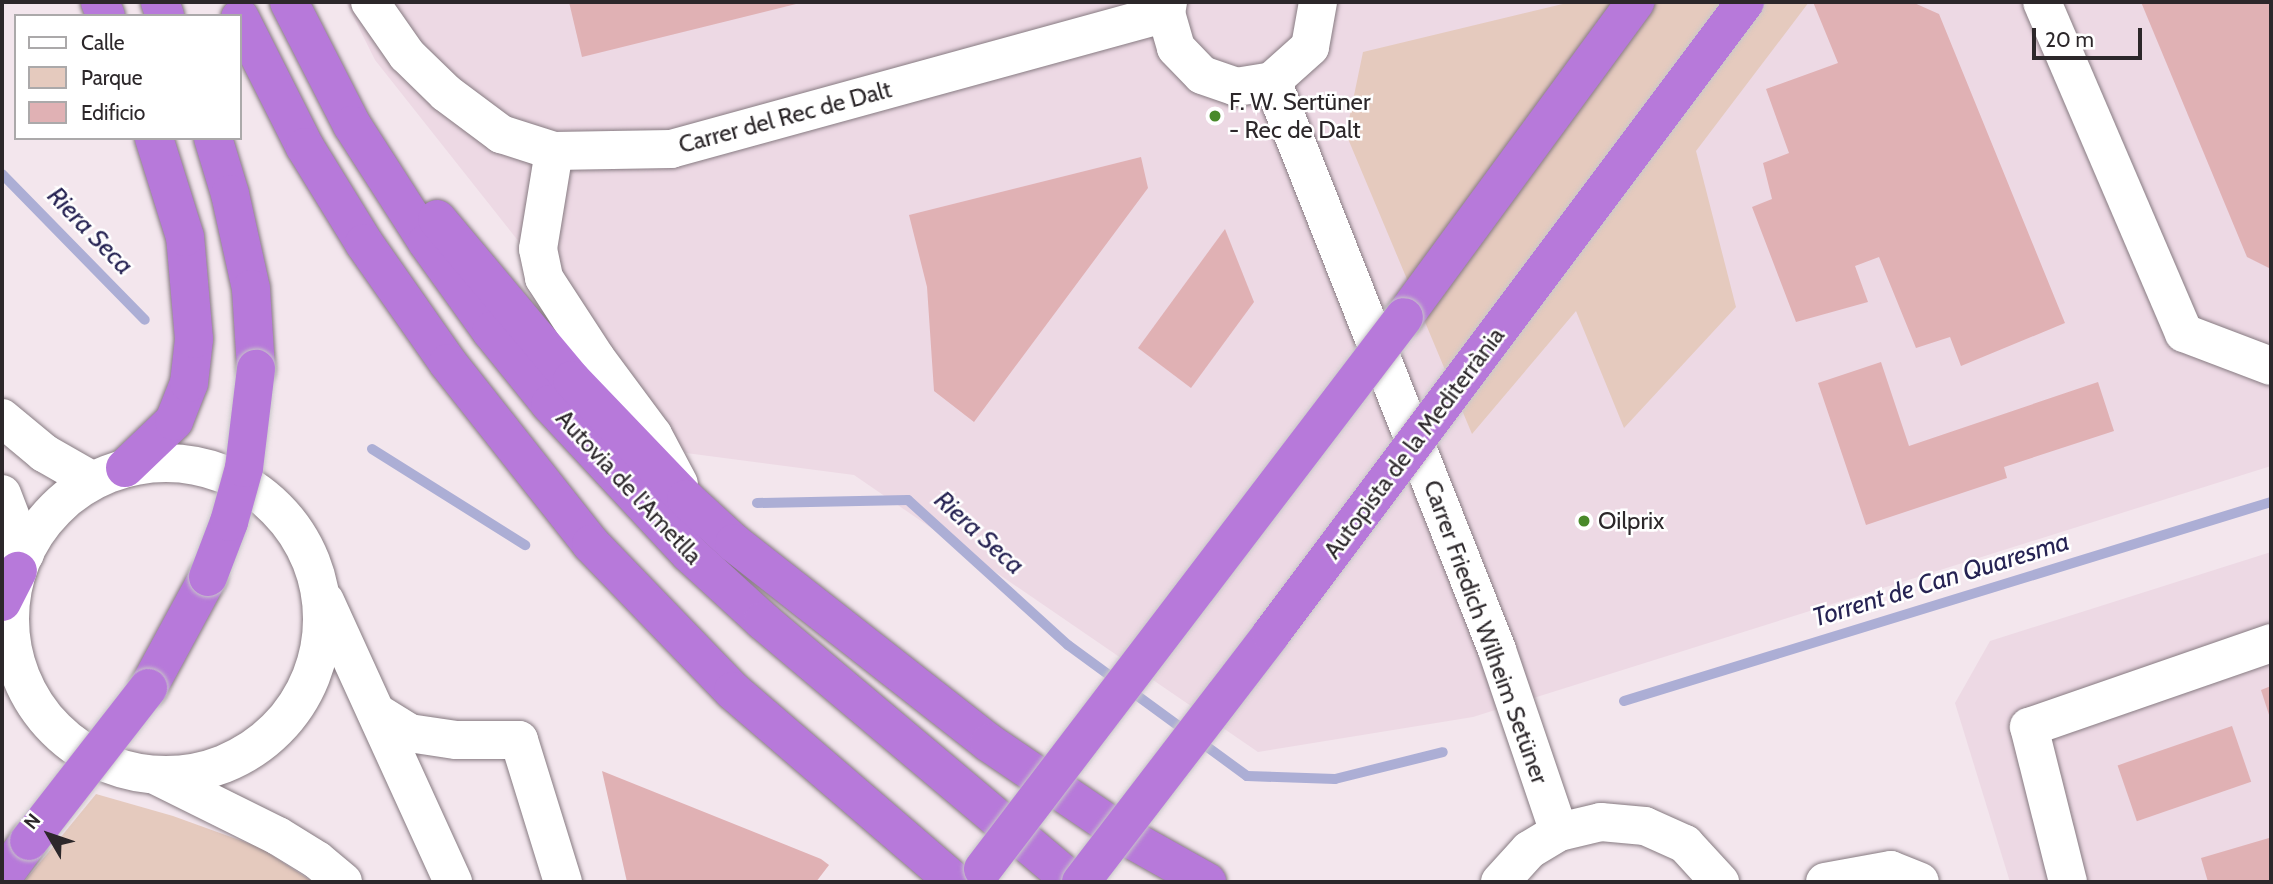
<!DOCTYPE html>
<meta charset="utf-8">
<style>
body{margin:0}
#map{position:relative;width:2273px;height:884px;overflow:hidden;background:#f3e6ed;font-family:Cabin,sans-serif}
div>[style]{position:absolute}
.built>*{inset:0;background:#edd9e4}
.green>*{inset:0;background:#e5cabe}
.stream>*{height:10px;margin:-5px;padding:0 5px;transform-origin:5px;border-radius:5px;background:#acaed5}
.building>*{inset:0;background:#e0b1b4;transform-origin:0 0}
.roads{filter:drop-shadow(0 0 2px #877b82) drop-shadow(0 0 2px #877b82)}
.minor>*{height:38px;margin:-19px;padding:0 19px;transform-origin:19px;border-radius:19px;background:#fff}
.minor>.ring{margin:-19px;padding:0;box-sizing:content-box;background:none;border:38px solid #fff;border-radius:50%}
.highway>*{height:38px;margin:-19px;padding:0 19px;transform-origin:19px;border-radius:19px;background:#b779da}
.bridges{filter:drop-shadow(0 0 2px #c8c7c8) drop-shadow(0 0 2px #c8c7c8)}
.highway-bridge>*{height:38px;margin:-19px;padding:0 19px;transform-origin:19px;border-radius:19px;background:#b779da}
.dots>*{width:19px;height:19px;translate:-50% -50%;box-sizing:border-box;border:4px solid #fff;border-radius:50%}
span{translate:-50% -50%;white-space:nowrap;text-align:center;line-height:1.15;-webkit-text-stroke:5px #fff;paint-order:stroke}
.poi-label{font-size:24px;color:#2c272a}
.left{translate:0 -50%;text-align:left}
.street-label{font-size:24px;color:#2c272a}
.water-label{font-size:26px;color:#262353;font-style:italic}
.frame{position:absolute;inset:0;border:4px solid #2c272a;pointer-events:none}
.legend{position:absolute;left:14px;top:14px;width:228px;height:126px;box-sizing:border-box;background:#fff;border:2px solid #aba9aa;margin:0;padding:9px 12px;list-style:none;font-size:21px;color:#2c272a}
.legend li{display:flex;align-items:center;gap:14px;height:35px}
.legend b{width:35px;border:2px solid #aba9aa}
.north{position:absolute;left:14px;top:800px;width:70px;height:70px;-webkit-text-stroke:5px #fff;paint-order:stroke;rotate:309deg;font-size:19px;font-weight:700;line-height:28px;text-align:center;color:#2c272a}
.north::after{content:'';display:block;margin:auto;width:24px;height:32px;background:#2c272a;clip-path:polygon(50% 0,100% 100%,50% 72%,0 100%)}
.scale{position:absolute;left:2032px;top:28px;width:110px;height:32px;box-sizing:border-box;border:4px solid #2c272a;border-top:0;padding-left:9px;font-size:21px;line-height:24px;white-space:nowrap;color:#2c272a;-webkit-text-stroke:5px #fff;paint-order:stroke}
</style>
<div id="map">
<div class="built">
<div style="clip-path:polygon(346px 2px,2271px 2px,2271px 466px,1473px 717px,1258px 752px,854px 475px,686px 453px,375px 60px)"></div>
<div style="clip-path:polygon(2271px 552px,2271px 882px,2010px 882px,1955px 703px,1990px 641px)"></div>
</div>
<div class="green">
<div style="clip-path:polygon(1571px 2px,1809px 2px,1696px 151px,1736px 307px,1624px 428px,1576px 311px,1472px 434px,1346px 134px,1363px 52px)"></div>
<div style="clip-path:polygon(96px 794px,173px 816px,259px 847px,313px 882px,24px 882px)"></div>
</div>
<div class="stream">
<div style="left:2px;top:174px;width:204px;rotate:45.6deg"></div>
<div style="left:372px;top:449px;width:181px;rotate:32.1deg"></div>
<div style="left:757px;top:503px;width:151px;rotate:-1.1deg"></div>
<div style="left:908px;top:500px;width:216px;rotate:42.2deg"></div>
<div style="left:1068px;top:645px;width:222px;rotate:36.2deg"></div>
<div style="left:1247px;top:776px;width:88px;rotate:2deg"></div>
<div style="left:1335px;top:779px;width:111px;rotate:-14deg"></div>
<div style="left:1624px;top:701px;width:677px;rotate:-17.1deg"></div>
</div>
<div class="building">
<div style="clip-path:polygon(569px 2px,800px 2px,800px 3px,582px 57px)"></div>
<div style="clip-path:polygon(1813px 2px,1912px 2px,1939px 14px,2065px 323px,1961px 366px,1950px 337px,1916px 348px,1879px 257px,1855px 266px,1868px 302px,1796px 322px,1752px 207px,1772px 199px,1763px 163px,1789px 153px,1766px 89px,1838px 63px)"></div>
<div style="clip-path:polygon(2141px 2px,2271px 2px,2271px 269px,2247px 257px)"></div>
<div style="clip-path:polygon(1141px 157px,1148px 188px,974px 422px,934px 391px,927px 287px,909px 215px)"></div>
<div style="clip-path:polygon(1225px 229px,1254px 302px,1191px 388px,1138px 348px)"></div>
<div style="clip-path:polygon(1881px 362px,1909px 446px,2098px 382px,2114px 431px,2004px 467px,2007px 478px,1866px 525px,1818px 383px)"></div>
<div style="clip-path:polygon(2271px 686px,2271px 721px,2261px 690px)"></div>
<div style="left:2232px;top:726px;width:59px;height:121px;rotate:71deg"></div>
<div style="clip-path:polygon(602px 771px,821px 859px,829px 865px,816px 882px,627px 882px)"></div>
<div style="clip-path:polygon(2269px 838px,2271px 882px,2208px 882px,2201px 858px)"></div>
</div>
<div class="roads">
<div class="minor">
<div style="left:370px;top:2px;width:65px;rotate:55.1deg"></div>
<div style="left:407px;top:55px;width:54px;rotate:44.3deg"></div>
<div style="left:446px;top:93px;width:69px;rotate:36.7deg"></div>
<div style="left:501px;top:134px;width:56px;rotate:17.8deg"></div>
<div style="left:554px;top:151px;width:117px;rotate:-1deg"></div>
<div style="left:671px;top:149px;width:513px;rotate:-15.36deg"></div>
<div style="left:1168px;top:2px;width:11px;rotate:100deg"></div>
<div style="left:1166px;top:13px;width:36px;rotate:74deg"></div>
<div style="left:1176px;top:48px;width:37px;rotate:46deg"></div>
<div style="left:1202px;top:75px;width:36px;rotate:19deg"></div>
<div style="left:1236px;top:87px;width:36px;rotate:-9deg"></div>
<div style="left:1272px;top:81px;width:51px;rotate:-41.8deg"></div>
<div style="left:1310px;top:47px;width:46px;rotate:-79.9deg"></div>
<div style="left:2042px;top:2px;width:360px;rotate:66.8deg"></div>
<div style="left:2184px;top:333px;width:93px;rotate:20.8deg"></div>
<div style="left:1272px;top:81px;width:612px;rotate:68.42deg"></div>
<div style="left:1497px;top:650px;width:192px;rotate:71.2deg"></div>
<div style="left:554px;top:151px;width:99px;rotate:99.3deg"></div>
<div style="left:538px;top:249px;width:30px;rotate:78deg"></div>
<div style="left:544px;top:278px;width:95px;rotate:57deg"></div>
<div style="left:596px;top:358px;width:96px;rotate:53.5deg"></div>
<div style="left:653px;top:435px;width:55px;rotate:62deg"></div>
<div style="left:2px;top:418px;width:55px;rotate:39.8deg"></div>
<div style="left:44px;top:453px;width:56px;rotate:29.7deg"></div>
<div class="ring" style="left:10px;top:463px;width:274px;height:274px"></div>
<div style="left:2px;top:494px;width:64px;rotate:69deg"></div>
<div style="left:325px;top:601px;width:309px;rotate:65.5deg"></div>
<div style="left:376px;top:712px;width:39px;rotate:32deg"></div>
<div style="left:409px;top:733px;width:48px;rotate:8.5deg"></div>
<div style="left:456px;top:740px;width:63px"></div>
<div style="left:519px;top:740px;width:149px;rotate:72.8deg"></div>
<div style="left:157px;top:776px;width:135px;rotate:26.4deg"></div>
<div style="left:278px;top:836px;width:46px;rotate:31.6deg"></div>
<div style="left:317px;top:860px;width:34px;rotate:40deg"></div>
<div style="left:1500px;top:882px;width:43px;rotate:-47.8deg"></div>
<div style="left:1529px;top:850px;width:35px;rotate:-31deg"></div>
<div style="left:1559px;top:832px;width:43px;rotate:-13.4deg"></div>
<div style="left:1601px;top:822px;width:44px;rotate:5.2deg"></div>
<div style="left:1645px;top:826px;width:44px;rotate:24.2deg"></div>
<div style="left:1685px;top:844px;width:52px;rotate:47.4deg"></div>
<div style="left:1825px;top:882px;width:67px;rotate:-10.3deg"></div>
<div style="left:1891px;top:870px;width:31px;rotate:22deg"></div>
<div style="left:2068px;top:882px;width:160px;rotate:-104.1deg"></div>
<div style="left:2029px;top:727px;width:256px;rotate:-19.1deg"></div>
</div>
<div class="highway">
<div style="left:100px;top:2px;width:15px;rotate:67deg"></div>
<div style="left:160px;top:2px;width:15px;rotate:70deg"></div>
<div style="left:289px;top:2px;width:138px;rotate:62.9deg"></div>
<div style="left:352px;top:125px;width:139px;rotate:57.3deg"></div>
<div style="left:427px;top:242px;width:110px;rotate:54.3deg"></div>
<div style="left:491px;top:331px;width:94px;rotate:51.1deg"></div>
<div style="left:550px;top:404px;width:205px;rotate:47deg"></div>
<div style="left:690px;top:554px;width:99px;rotate:42.5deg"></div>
<div style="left:763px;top:621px;width:405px;rotate:40.1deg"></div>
<div style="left:240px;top:18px;width:144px;rotate:63.3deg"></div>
<div style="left:305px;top:147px;width:113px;rotate:58.4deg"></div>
<div style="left:364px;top:243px;width:146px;rotate:55deg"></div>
<div style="left:448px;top:363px;width:231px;rotate:51.7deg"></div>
<div style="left:591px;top:544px;width:204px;rotate:46deg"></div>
<div style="left:733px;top:691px;width:293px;rotate:40.7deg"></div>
<div style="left:213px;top:138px;width:59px;rotate:73.1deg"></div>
<div style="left:230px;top:194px;width:97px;rotate:77.5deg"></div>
<div style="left:251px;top:289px;width:80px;rotate:86.4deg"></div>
<div style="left:437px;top:219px;width:210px;rotate:50deg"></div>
<div style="left:572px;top:380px;width:165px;rotate:46.2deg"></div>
<div style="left:686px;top:499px;width:65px;rotate:42.5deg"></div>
<div style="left:734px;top:543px;width:324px;rotate:38.1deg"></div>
<div style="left:989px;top:743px;width:175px;rotate:34.1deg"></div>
<div style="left:1134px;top:841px;width:84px;rotate:29.3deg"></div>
<div style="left:1404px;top:317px;width:391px;rotate:-53.7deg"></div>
<div style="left:125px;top:468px;width:68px;rotate:-43.8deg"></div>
<div style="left:174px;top:421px;width:41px;rotate:-68.5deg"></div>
<div style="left:189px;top:383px;width:44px;rotate:-83.5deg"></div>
<div style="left:194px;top:339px;width:102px;rotate:-95deg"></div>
<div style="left:185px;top:237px;width:104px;rotate:-107.4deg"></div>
<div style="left:2px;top:602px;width:35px;rotate:-63deg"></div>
<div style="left:148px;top:688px;width:126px;rotate:-61.6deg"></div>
<div style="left:2px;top:878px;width:46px;rotate:-53.9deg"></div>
</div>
</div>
<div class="bridges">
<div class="highway-bridge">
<div style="left:208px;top:577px;width:59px;rotate:-69.1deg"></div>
<div style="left:229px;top:522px;width:56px;rotate:-74.5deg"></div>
<div style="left:244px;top:468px;width:100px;rotate:-83.1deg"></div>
<div style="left:29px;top:841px;width:194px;rotate:-52.1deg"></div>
<div style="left:983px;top:869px;width:694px;rotate:-52.67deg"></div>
<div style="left:1081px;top:882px;width:312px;rotate:-52.5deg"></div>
<div style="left:1271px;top:634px;width:790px;rotate:-53.13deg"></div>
</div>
</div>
<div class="dots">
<div style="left:1215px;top:116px;background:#49892a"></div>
<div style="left:1584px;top:521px;background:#49892a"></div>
</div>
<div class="poi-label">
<span class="left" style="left:1229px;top:116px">F. W. Sertüner<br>- Rec de Dalt</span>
<span class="left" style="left:1598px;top:521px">Oilprix</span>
</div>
<div class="street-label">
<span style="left:785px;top:117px;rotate:-15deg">Carrer del Rec de Dalt</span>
<span style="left:1414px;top:443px;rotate:-53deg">Autopista de la Mediterrània</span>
<span style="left:629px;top:487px;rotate:47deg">Autovia de l'Ametlla</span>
<span style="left:1486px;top:632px;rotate:70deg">Carrer Friedich Wilheim Setüner</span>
</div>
<div class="water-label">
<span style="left:90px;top:231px;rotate:46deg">Riera Seca</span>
<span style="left:979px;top:533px;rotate:42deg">Riera Seca</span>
<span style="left:1941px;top:580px;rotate:-17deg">Torrent de Can Quaresma</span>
</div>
<div class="frame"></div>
<ul class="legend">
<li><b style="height:9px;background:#fff"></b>Calle</li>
<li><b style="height:19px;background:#e5cabe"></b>Parque</li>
<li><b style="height:19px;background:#e0b1b4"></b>Edificio</li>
</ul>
<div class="north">N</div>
<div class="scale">20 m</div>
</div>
